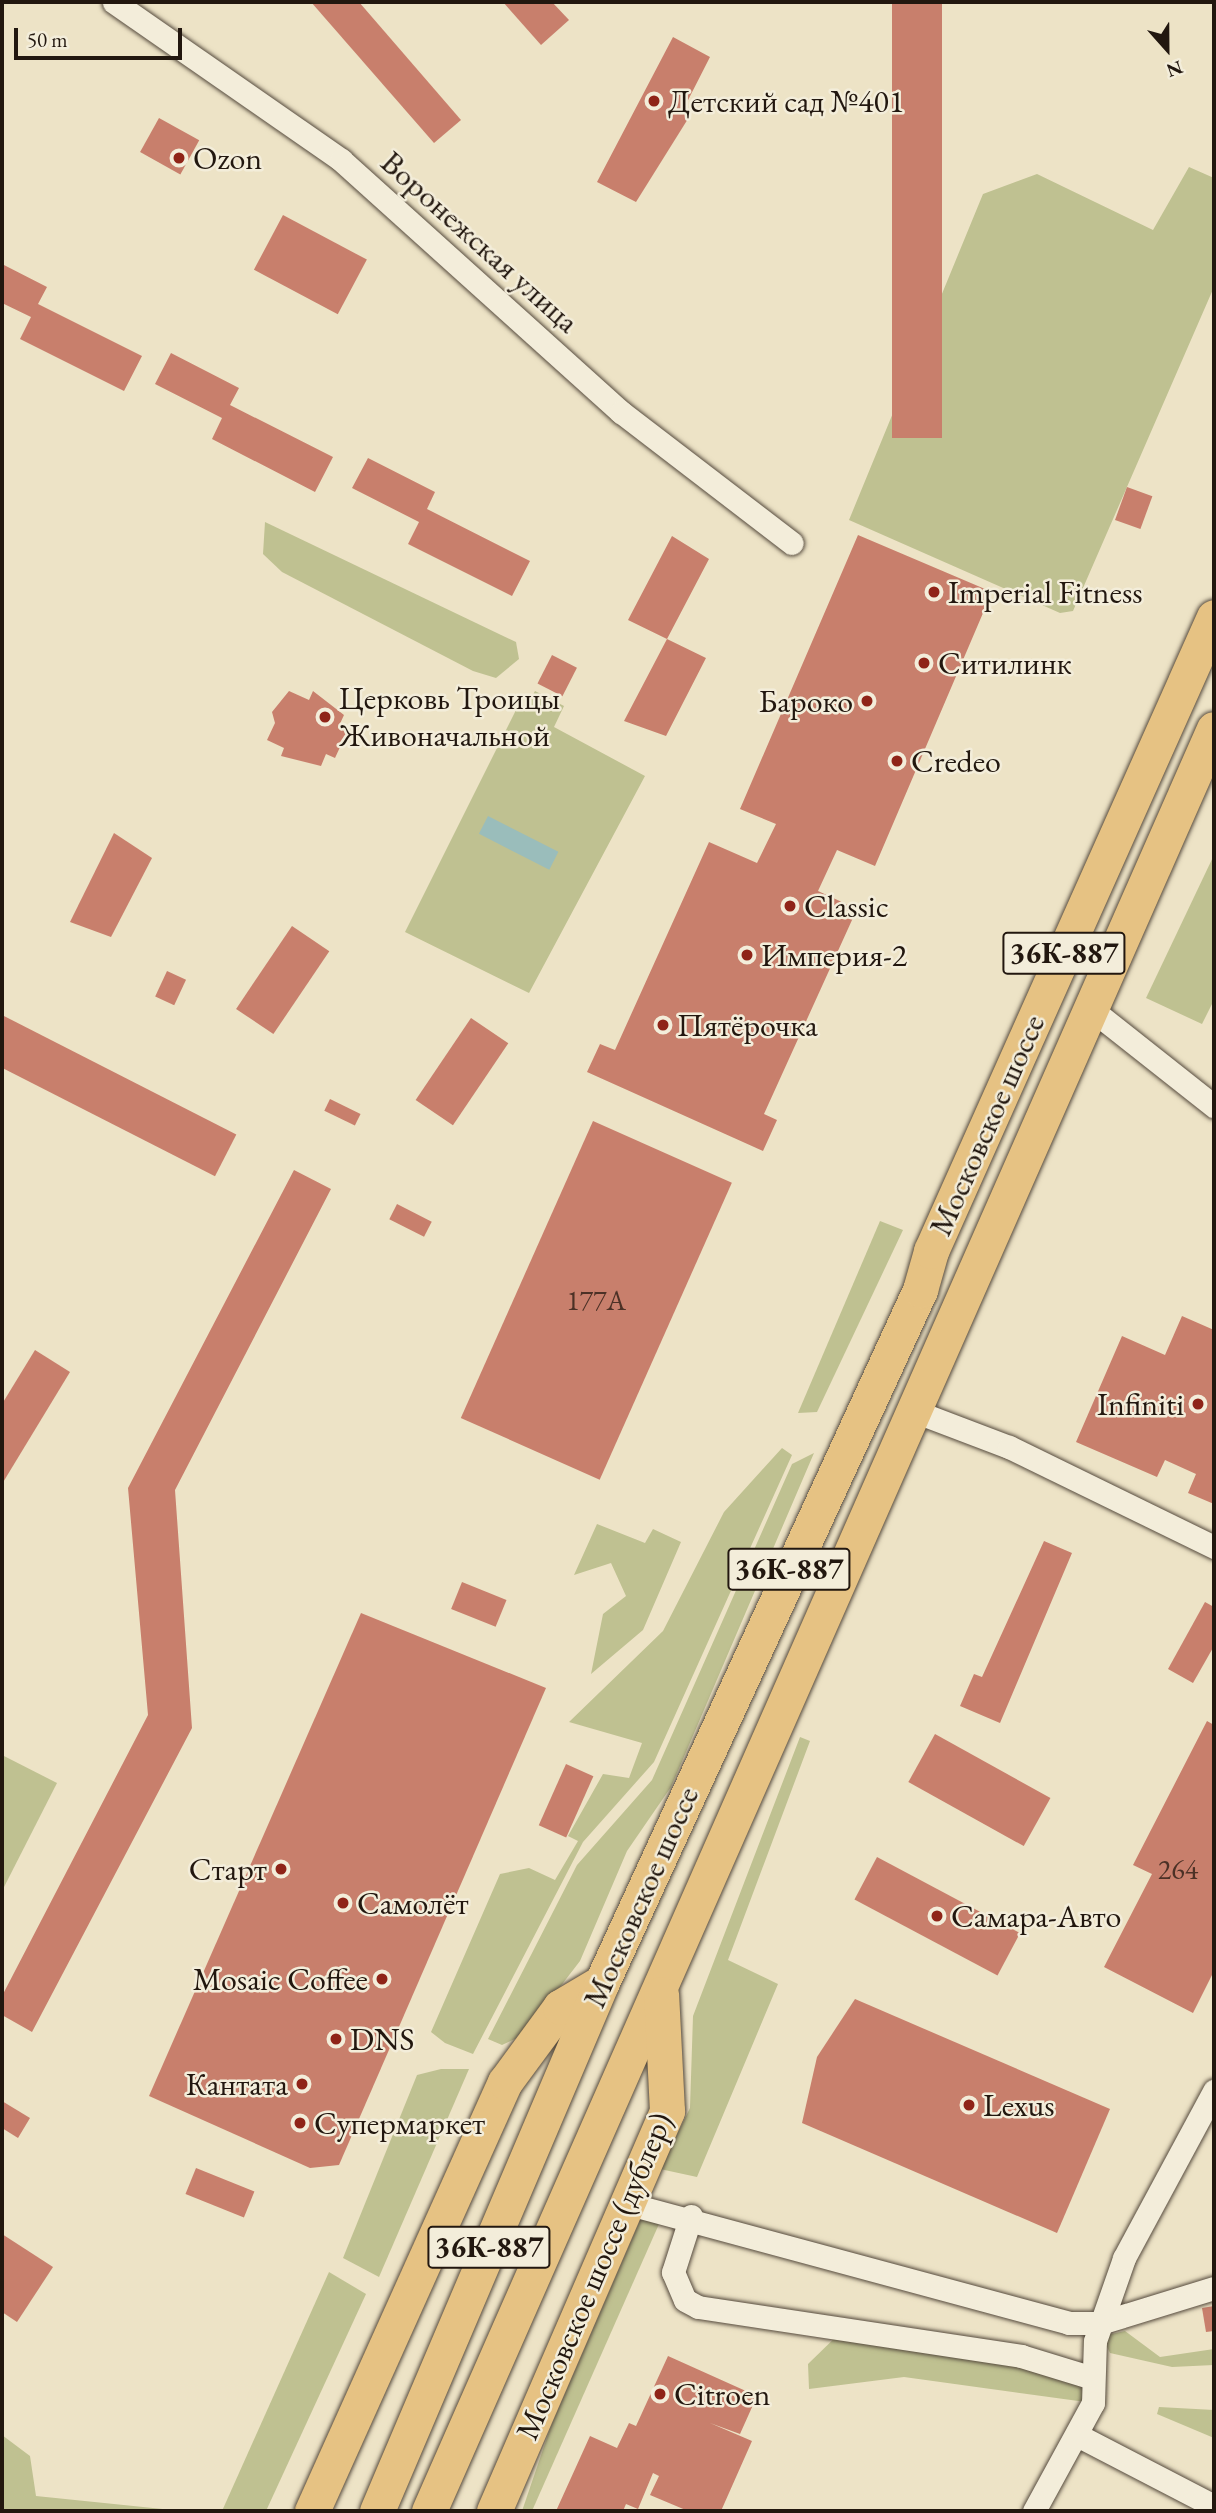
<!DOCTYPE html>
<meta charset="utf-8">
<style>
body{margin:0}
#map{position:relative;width:1216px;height:2513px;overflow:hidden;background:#ede3c6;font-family:"EB Garamond",serif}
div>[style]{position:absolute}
.green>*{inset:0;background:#bfc191}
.water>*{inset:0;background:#9abdbb;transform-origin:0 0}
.building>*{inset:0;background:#c87f6c;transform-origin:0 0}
.roads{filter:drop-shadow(0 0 2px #554a3d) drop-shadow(0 0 2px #554a3d)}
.minor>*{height:23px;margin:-11.5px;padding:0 11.5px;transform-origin:11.5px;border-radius:11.5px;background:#f3edda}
.primary>*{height:35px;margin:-17.5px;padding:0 17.5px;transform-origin:17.5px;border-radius:17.5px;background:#e6c283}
.dots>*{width:19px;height:19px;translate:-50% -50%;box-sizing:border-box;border:4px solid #f3edda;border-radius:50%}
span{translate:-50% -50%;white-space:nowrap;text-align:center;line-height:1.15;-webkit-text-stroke:5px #f3edda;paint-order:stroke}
.number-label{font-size:28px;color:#4c3126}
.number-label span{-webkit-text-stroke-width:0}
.shield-label span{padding:2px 5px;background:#f3edda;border:2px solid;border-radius:5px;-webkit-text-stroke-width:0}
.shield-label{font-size:30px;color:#22170f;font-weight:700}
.poi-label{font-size:32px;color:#22170f}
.left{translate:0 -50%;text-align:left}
.right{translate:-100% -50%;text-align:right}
.street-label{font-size:32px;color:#22170f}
.frame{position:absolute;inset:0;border:4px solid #22170f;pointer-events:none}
.north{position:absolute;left:1132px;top:14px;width:70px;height:70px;-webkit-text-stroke:5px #f3edda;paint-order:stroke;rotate:159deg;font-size:19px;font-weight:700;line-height:28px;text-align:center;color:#22170f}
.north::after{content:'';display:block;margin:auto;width:24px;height:32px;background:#22170f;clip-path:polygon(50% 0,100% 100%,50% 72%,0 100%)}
.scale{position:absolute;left:14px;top:28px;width:168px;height:32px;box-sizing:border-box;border:4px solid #22170f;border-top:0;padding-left:9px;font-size:21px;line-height:24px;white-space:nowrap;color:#22170f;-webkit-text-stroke:5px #f3edda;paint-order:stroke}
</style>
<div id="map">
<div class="green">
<div style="clip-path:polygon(1189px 167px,1214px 178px,1214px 287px,1073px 611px,1060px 613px,849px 520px,983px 194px,1037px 174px,1153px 230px)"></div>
<div style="clip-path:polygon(265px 522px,516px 642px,519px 659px,496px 678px,473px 671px,282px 572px,263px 554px)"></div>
<div style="clip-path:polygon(535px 691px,564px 706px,554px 727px,645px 776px,529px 993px,405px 932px,517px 708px,524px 711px)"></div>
<div style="clip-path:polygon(1214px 855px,1214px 1000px,1202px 1024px,1146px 998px)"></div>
<div style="clip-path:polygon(880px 1221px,903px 1230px,817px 1412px,798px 1413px)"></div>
<div style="clip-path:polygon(782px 1448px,792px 1455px,654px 1762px,583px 1842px,473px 2054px,445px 2043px,431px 2032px,500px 1874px,529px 1868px,555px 1880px,578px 1841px,568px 1836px,603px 1774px,629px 1778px,642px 1743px,569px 1722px,663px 1631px,724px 1512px)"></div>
<div style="clip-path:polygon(814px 1453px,671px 1787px,627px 1851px,580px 1961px,523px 2035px,502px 2045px,488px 2039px,577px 1865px,652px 1780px,792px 1464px)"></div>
<div style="clip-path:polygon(597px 1524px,645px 1543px,653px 1529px,681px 1542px,643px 1630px,591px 1674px,603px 1614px,626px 1596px,611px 1563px,574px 1575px)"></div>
<div style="clip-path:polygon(800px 1737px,810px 1741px,728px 1960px,778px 1984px,697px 2177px,660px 2169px,690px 2108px,693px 2016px)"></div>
<div style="clip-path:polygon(2px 1755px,57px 1783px,2px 1891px)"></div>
<div style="clip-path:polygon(441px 2069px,469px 2069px,379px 2277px,343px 2258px,417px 2075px)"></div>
<div style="clip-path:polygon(645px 2209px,663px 2215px,532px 2511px,522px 2511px,551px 2426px)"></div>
<div style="clip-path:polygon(329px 2272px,366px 2294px,266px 2511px,222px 2511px)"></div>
<div style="clip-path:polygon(844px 2329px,998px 2353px,1076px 2381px,1093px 2403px,904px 2377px,809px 2389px,808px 2364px)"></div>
<div style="clip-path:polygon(1125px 2331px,1160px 2357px,1214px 2349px,1214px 2365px,1172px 2367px,1110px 2353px,1102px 2336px)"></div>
<div style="clip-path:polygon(1159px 2407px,1214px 2410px,1214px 2438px,1157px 2414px)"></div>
<div style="clip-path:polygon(2px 2435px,30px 2456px,36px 2496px,182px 2511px,2px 2511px)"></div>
</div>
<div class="water">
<div style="left:488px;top:816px;width:79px;height:20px;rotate:27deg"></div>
</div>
<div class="building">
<div style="clip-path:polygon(311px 2px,359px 2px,461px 120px,434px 143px)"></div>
<div style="clip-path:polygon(503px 2px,552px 2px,569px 20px,541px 45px)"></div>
<div style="left:892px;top:2px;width:50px;height:436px"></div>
<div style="clip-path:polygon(673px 37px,710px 57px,683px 110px,691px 114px,636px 202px,597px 182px)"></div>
<div style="left:159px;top:118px;width:46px;height:39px;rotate:29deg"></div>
<div style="left:283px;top:215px;width:95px;height:62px;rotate:28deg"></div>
<div style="clip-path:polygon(2px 264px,47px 287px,38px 304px,142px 356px,124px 391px,20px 339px,31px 317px,2px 303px)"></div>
<div style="clip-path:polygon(171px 353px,239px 388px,230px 405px,333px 457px,315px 492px,212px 439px,222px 418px,155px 384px)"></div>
<div style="clip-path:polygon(368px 458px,435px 492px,427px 509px,530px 561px,512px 596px,408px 544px,419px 522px,352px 488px)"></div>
<div style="left:1127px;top:487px;width:27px;height:35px;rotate:20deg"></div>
<div style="clip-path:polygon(858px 535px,992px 592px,875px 866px,837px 850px,818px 891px,857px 909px,764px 1114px,777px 1120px,763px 1151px,587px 1072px,600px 1044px,615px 1050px,709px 842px,757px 863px,776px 824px,740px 809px)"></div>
<div style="clip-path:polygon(672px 536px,709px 559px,667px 639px,706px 658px,666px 736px,624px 721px,667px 639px,628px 620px)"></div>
<div style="left:552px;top:655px;width:28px;height:32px;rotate:27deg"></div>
<div style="clip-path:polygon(289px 691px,309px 700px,313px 691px,344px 715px,338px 728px,347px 732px,335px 758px,326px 754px,321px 766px,281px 756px,284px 748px,267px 740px,275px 723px,272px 712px)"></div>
<div style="clip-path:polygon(114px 833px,152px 858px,111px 937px,70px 922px)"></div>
<div style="left:292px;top:926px;width:45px;height:100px;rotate:34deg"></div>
<div style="left:167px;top:971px;width:21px;height:28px;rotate:25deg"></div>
<div style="left:2px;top:1015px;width:263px;height:47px;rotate:27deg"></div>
<div style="left:471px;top:1018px;width:45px;height:99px;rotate:34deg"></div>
<div style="left:330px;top:1099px;width:34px;height:13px;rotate:26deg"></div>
<div style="left:593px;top:1121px;width:152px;height:325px;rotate:24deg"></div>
<div style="clip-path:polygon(294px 1170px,331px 1189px,175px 1490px,192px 1728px,32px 2032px,2px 2015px,2px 1996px,148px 1715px,128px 1488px)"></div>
<div style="left:397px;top:1204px;width:39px;height:17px;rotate:27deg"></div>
<div style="clip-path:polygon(1182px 1316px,1214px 1330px,1214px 1504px,1188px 1493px,1196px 1474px,1165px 1460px,1157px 1477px,1076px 1442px,1122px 1336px,1165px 1355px)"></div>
<div style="clip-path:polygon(35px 1350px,70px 1372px,2px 1484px,2px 1404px)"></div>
<div style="clip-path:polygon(1044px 1541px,1072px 1553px,1000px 1723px,960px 1706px,974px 1674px,982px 1677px)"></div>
<div style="left:462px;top:1582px;width:48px;height:29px;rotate:22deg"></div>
<div style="clip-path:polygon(1205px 1602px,1214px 1607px,1214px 1646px,1193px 1683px,1168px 1669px)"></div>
<div style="clip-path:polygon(361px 1613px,546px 1688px,339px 2165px,310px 2168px,149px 2096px)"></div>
<div style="clip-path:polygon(1207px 1721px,1214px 1725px,1214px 1971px,1193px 2013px,1104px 1967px,1152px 1874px,1133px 1865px)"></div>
<div style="left:935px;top:1734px;width:132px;height:55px;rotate:29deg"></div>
<div style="left:566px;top:1764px;width:30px;height:67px;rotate:24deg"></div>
<div style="left:877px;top:1857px;width:162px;height:48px;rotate:28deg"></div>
<div style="clip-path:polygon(855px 1999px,1110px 2109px,1057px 2233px,802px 2123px,817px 2057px)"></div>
<div style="clip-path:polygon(2px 2101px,30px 2118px,18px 2138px,2px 2128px)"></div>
<div style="left:196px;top:2168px;width:63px;height:28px;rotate:22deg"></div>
<div style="clip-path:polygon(2px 2234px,53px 2267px,17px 2322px,2px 2312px)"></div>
<div style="clip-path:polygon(1214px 2306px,1214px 2331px,1206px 2332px,1202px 2308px)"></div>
<div style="clip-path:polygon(668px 2356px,757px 2396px,740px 2434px,710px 2423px,752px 2441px,721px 2511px,688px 2511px,650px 2495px,659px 2476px,653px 2473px,638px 2509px,626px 2504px,623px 2511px,556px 2511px,590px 2436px,617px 2448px,629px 2423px,636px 2426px)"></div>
</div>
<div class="roads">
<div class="minor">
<div style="left:114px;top:2px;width:277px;rotate:34.8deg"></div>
<div style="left:341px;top:160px;width:377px;rotate:42deg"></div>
<div style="left:621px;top:412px;width:215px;rotate:37.5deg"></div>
<div style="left:1091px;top:1009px;width:157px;rotate:38.3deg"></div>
<div style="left:917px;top:1412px;width:98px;rotate:20.8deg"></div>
<div style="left:1009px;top:1447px;width:228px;rotate:26deg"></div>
<div style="left:629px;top:2204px;width:456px;rotate:15.1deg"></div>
<div style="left:1069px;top:2323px;width:31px"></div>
<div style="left:1100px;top:2323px;width:119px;rotate:-17.1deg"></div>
<div style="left:691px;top:2216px;width:59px;rotate:107.8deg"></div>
<div style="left:673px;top:2272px;width:30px;rotate:67deg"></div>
<div style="left:685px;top:2300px;width:15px;rotate:28deg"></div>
<div style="left:698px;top:2307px;width:327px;rotate:8.6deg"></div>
<div style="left:1021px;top:2356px;width:75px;rotate:17deg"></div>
<div style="left:1079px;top:2436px;width:152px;rotate:27.4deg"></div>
<div style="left:1034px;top:2511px;width:123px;rotate:-61.4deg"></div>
<div style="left:1093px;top:2403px;width:62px;rotate:-88.2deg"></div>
<div style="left:1095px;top:2341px;width:88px;rotate:-70.7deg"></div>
<div style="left:1124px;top:2258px;width:190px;rotate:-61.7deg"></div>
</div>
<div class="primary">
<div style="left:312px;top:2511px;width:470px;rotate:-65.8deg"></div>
<div style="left:505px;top:2082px;width:93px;rotate:-53.7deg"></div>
<div style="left:560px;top:2007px;width:49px;rotate:-30.8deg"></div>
<div style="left:377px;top:2511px;width:575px;rotate:-66.96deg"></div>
<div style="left:602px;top:1982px;width:762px;rotate:-65.32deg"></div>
<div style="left:920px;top:1290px;width:41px;rotate:-74.2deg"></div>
<div style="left:931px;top:1251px;width:694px;rotate:-65.95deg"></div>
<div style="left:429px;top:2511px;width:1947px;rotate:-66.23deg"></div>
<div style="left:494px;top:2511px;width:436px;rotate:-66.6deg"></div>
<div style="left:667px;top:2111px;width:117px;rotate:-92.9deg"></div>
</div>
</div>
<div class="dots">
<div style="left:654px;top:101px;background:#8f2418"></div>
<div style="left:179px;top:158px;background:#8f2418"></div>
<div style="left:934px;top:592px;background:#8f2418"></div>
<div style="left:924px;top:663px;background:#8f2418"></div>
<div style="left:867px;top:701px;background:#8f2418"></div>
<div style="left:325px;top:717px;background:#8f2418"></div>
<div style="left:897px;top:761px;background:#8f2418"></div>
<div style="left:790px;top:906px;background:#8f2418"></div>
<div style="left:747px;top:955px;background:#8f2418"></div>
<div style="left:663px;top:1025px;background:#8f2418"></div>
<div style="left:1198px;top:1404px;background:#8f2418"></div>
<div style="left:281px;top:1869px;background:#8f2418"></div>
<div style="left:343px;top:1903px;background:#8f2418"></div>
<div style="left:937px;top:1916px;background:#8f2418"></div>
<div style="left:382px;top:1979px;background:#8f2418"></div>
<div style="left:336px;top:2039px;background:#8f2418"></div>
<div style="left:302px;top:2084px;background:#8f2418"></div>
<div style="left:969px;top:2105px;background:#8f2418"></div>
<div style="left:300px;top:2123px;background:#8f2418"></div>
<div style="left:660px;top:2394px;background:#8f2418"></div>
</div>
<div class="number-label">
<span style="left:596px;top:1300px">177А</span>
<span style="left:1178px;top:1869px">264</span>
</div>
<div class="shield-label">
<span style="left:1064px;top:953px">36К-887</span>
<span style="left:789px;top:1569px">36К-887</span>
<span style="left:489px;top:2247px">36К-887</span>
</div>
<div class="poi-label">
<span class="left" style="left:668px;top:101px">Детский сад №401</span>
<span class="left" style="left:193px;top:158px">Ozon</span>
<span class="left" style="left:948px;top:592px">Imperial Fitness</span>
<span class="left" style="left:938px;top:663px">Ситилинк</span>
<span class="left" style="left:339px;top:717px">Церковь Троицы<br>Живоначальной</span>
<span class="right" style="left:853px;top:701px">Бароко</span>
<span class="left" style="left:911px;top:761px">Credeo</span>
<span class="left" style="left:804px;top:906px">Classic</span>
<span class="left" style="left:761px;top:955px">Империя-2</span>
<span class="left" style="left:677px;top:1025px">Пятёрочка</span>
<span class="right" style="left:1184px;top:1404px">Infiniti</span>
<span class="right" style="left:267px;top:1869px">Старт</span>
<span class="left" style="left:357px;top:1903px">Самолёт</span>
<span class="left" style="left:951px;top:1916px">Самара-Авто</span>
<span class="right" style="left:368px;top:1979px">Mosaic Coffee</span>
<span class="left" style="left:350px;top:2039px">DNS</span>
<span class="right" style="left:288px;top:2084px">Кантата</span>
<span class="left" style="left:983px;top:2105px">Lexus</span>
<span class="left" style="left:314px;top:2123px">Супермаркет</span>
<span class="left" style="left:674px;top:2394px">Citroen</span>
</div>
<div class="street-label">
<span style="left:480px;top:242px;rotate:42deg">Воронежская улица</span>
<span style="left:987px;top:1125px;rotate:-66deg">Московское шоссе</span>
<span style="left:641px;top:1897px;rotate:-66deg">Московское шоссе</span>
<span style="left:594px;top:2276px;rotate:-67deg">Московское шоссе (дублер)</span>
</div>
<div class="frame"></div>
<div class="north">N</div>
<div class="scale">50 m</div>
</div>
